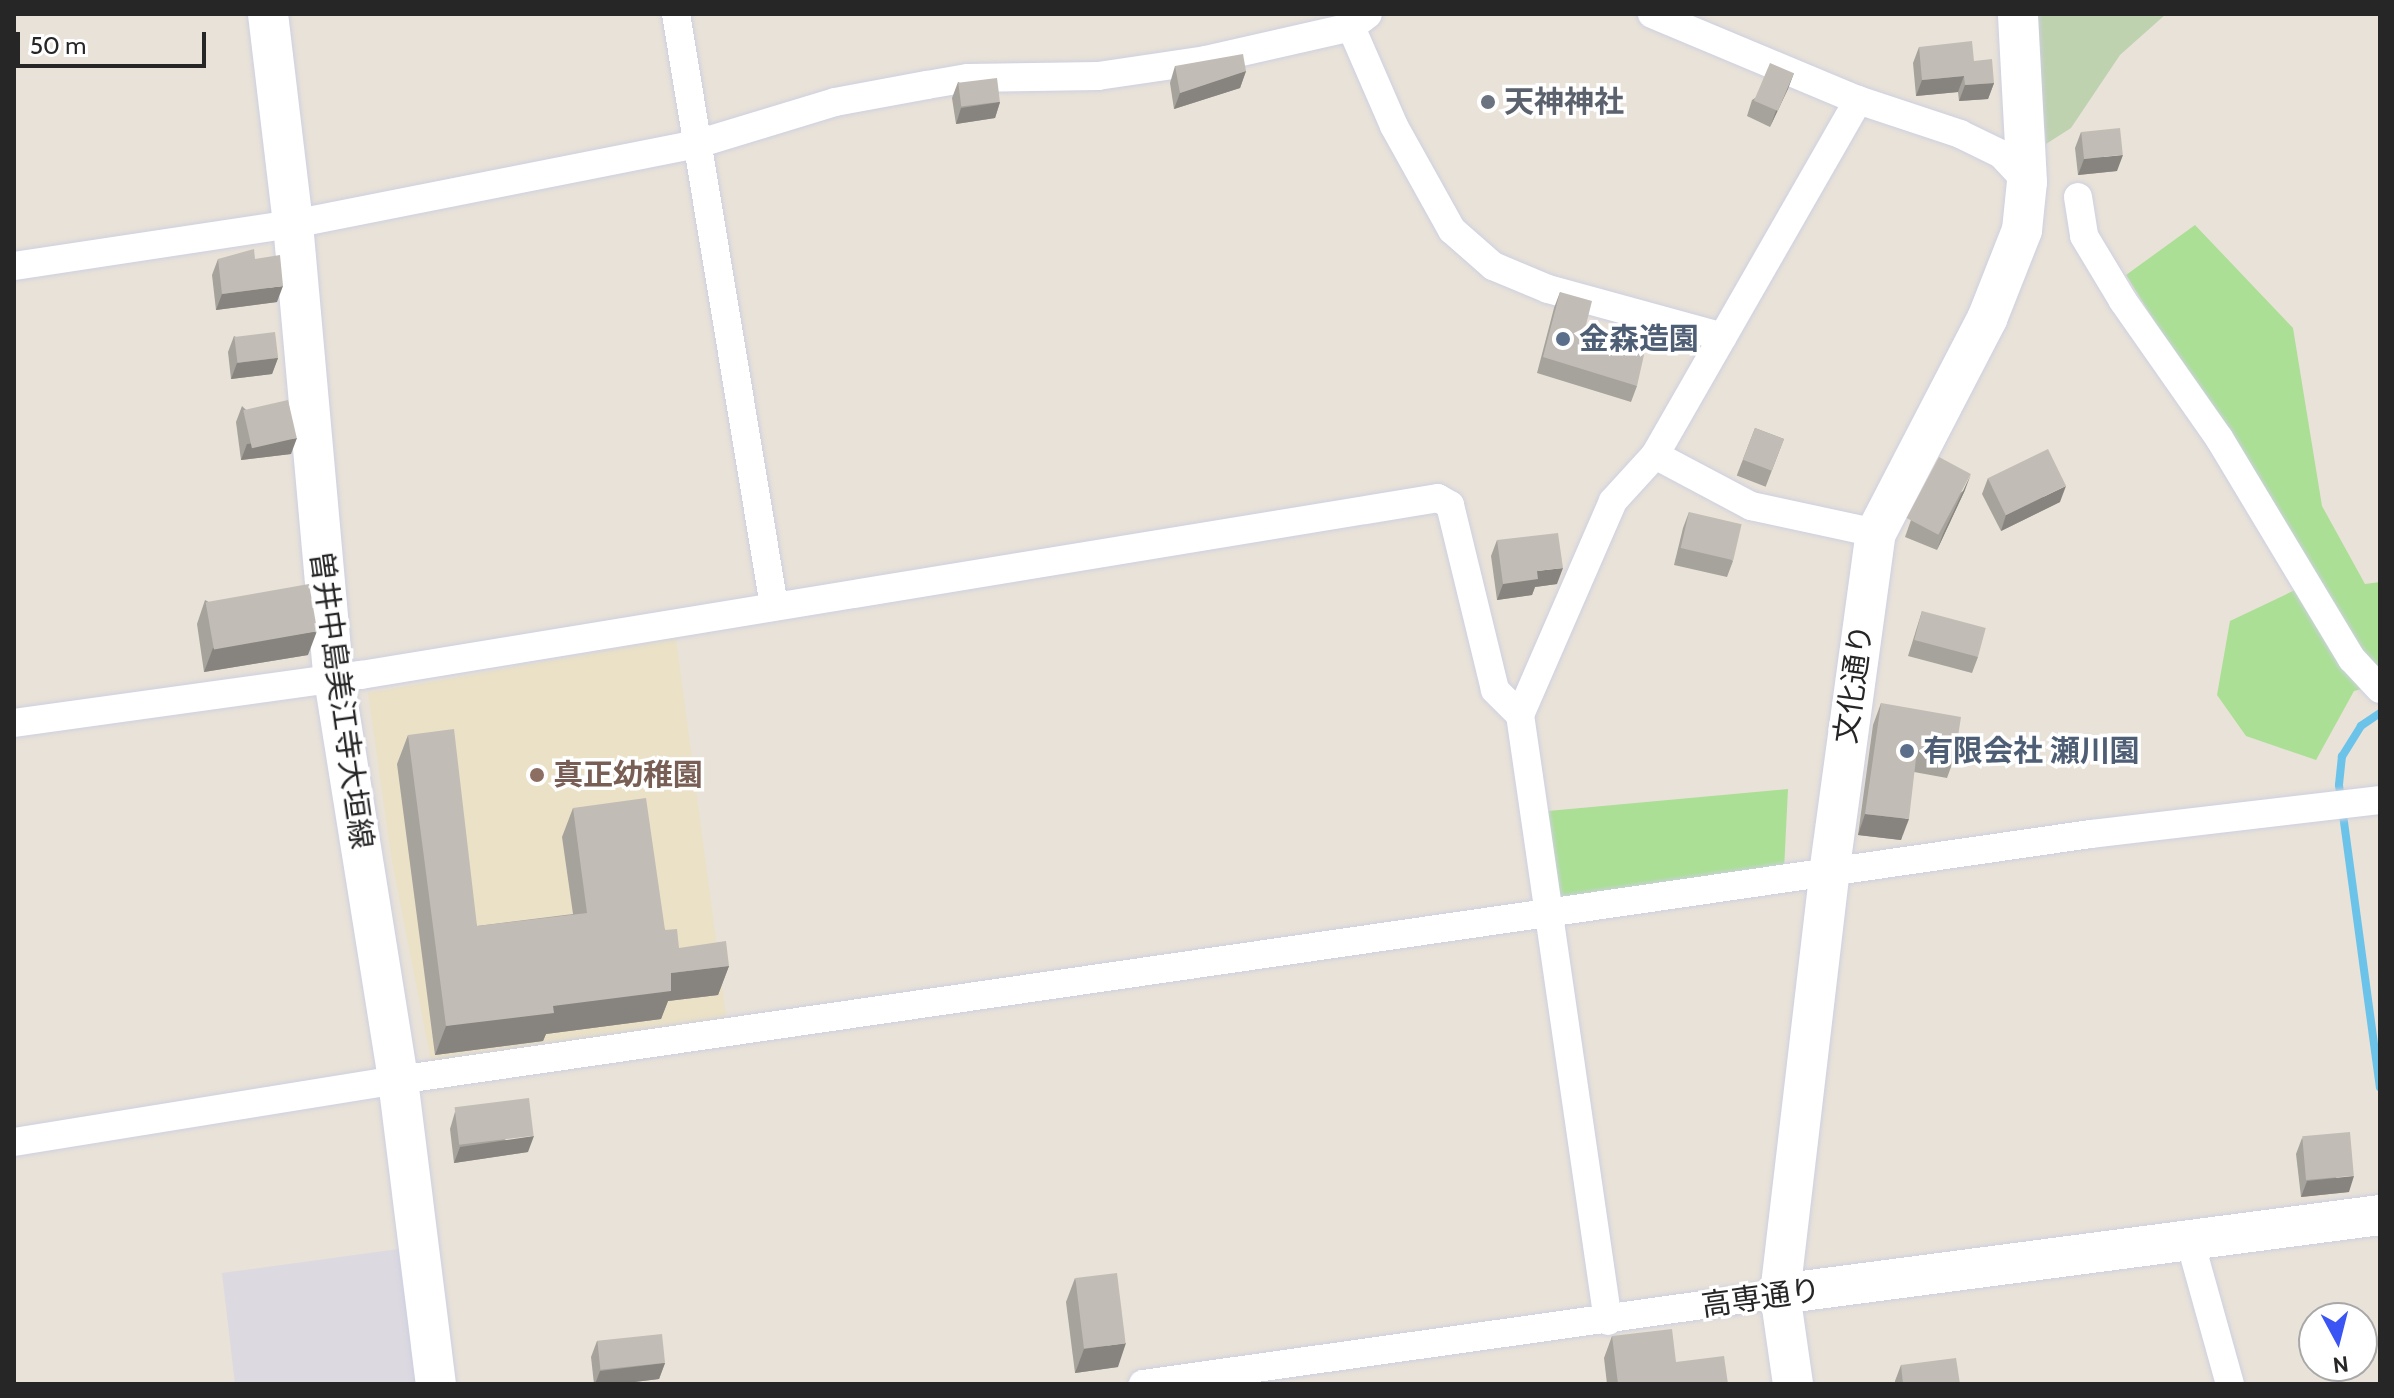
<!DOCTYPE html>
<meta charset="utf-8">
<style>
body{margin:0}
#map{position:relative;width:2394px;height:1398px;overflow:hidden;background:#e9e2d8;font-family:Cabin,"Noto Sans JP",sans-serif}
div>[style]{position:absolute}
.industrial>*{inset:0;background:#dcd9e1}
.education>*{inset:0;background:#ebe1c7}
.green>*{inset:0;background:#abdf95}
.cemetery>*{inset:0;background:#bfd2b0}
.stream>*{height:8px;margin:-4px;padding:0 4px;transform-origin:4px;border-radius:4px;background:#6cc3ea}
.roads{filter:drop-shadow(0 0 2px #cdd0e0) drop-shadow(0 0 2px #cdd0e0)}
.street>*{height:28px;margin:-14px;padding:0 14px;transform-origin:14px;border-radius:14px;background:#fff}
.secondary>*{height:40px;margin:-20px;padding:0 20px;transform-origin:20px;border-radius:20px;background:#fff}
.wall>*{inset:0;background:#a6a29c;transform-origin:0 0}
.shaded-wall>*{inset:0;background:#87847f}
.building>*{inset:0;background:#c1bcb5;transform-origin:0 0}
.dots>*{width:22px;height:22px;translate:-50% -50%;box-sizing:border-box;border:4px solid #fff;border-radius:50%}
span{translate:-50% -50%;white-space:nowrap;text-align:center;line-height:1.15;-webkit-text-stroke:7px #fff;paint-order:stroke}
.worship-label{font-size:30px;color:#5b616d;font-weight:700}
.left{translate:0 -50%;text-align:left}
.service-label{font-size:30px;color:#4e5e75;font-weight:700}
.street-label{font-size:30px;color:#262626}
.education-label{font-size:30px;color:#785e54;font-weight:700}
.frame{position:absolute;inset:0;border:16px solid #262626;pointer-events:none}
.north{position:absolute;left:2298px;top:1302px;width:80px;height:80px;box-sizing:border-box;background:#fff;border:2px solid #a8a8a8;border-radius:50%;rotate:173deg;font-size:22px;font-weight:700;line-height:32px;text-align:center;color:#262626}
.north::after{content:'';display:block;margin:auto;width:28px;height:36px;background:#3a55f4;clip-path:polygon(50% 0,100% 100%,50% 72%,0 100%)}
.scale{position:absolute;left:16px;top:32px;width:190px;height:36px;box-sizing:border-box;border:4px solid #262626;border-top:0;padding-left:10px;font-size:24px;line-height:28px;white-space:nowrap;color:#262626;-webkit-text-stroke:6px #fff;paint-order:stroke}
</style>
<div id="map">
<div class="industrial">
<div style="clip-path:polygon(406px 1248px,421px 1384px,235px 1384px,222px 1273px)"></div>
</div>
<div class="education">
<div style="clip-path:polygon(676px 638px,727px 1022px,431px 1061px,391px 856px,368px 693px)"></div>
</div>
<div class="green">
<div style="clip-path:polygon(2195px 225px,2293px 328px,2322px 506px,2365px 584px,2380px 582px,2380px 684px,2354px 691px,2316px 760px,2246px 736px,2217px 695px,2230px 621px,2314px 581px,2126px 275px)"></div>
<div style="clip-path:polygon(1788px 789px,1784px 870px,1560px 900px,1548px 811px)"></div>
</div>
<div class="cemetery">
<div style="clip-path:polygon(2034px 14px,2166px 14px,2120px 55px,2071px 128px,2046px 144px)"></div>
</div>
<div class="stream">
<div style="left:2380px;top:713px;width:23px;rotate:146deg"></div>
<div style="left:2361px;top:726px;width:36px;rotate:122deg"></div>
<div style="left:2342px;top:756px;width:29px;rotate:96deg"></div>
<div style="left:2339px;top:785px;width:305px;rotate:82.3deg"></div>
</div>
<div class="roads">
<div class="street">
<div style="left:676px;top:14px;width:600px;rotate:80.6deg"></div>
<div style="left:1652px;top:14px;width:223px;rotate:22.7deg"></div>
<div style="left:1858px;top:100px;width:108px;rotate:18.4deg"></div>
<div style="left:1960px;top:134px;width:46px;rotate:26deg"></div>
<div style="left:2001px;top:154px;width:38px;rotate:47deg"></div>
<div style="left:1351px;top:27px;width:108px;rotate:66.5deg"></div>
<div style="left:1394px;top:126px;width:119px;rotate:60.9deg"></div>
<div style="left:1452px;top:230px;width:55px;rotate:41.3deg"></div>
<div style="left:1493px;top:266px;width:60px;rotate:22.7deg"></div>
<div style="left:1548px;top:289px;width:181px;rotate:15.3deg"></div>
<div style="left:2078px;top:197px;width:39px;rotate:81deg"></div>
<div style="left:2084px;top:236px;width:76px;rotate:59deg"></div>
<div style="left:2123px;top:301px;width:167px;rotate:55deg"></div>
<div style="left:2219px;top:438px;width:258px;rotate:59deg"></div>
<div style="left:2352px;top:659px;width:41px;rotate:47deg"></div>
<div style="left:14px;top:266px;width:282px;rotate:-8.6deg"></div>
<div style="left:293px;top:224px;width:412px;rotate:-11.2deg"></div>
<div style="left:697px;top:144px;width:144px;rotate:-16.9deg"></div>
<div style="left:835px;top:102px;width:94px;rotate:-10.5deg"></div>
<div style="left:927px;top:85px;width:42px;rotate:-9.7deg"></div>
<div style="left:968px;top:78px;width:130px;rotate:-0.9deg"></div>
<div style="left:1098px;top:76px;width:109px;rotate:-8.4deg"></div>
<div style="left:1206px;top:60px;width:149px;rotate:-12.8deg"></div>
<div style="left:1351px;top:27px;width:21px;rotate:-37deg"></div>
<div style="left:1655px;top:455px;width:109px;rotate:28deg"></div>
<div style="left:1751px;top:506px;width:128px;rotate:12.2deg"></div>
<div style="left:14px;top:723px;width:350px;rotate:-7.9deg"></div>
<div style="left:361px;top:675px;width:1091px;rotate:-9.33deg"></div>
<div style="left:1438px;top:498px;width:14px;rotate:30deg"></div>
<div style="left:1450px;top:505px;width:190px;rotate:76.3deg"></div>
<div style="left:1495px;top:690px;width:35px;rotate:45deg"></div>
<div style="left:14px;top:1142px;width:389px;rotate:-9.2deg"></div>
<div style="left:398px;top:1080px;width:1711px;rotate:-8.27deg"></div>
<div style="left:2091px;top:834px;width:291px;rotate:-6.7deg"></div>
<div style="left:2190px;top:1241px;width:148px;rotate:74.4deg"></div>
<div style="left:1608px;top:1321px;width:612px;rotate:-98.26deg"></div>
<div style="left:1520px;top:715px;width:233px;rotate:-66.5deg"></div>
<div style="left:1613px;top:501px;width:62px;rotate:-47.6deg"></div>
<div style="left:1655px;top:455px;width:409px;rotate:-60.2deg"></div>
<div style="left:1143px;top:1384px;width:643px;rotate:-8.04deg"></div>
</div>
<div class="secondary">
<div style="left:268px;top:14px;width:211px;rotate:83.2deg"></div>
<div style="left:293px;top:224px;width:457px;rotate:84.9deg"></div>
<div style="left:334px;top:679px;width:406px;rotate:80.9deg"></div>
<div style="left:398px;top:1080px;width:306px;rotate:82.9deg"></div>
<div style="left:1780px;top:1294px;width:605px;rotate:-7.5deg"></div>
<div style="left:1793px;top:1384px;width:91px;rotate:-98.2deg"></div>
<div style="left:1780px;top:1294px;width:423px;rotate:-83.3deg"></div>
<div style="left:1829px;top:874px;width:344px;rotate:-82.2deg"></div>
<div style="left:1876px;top:533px;width:241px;rotate:-62.6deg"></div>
<div style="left:1987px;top:319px;width:96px;rotate:-68.5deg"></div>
<div style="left:2022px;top:230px;width:48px;rotate:-84.1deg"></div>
<div style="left:2027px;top:182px;width:168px;rotate:-93.1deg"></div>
</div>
</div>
<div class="wall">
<div style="clip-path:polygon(1919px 47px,1974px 61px,1994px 83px,1988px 99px,1959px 101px,1958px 92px,1916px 96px,1913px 63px)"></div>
<div style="clip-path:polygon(1175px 66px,1246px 71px,1240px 88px,1174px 109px,1170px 83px)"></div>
<div style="clip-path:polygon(1794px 73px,1770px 127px,1747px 116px,1752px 100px)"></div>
<div style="clip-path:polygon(958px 82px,1000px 102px,995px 118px,956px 124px,952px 98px)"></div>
<div style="clip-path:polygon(2081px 132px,2117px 171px,2078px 175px,2075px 148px)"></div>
<div style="clip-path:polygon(218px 259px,255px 259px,277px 302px,216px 310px,212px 275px)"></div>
<div style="clip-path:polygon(1560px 292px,1584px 333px,1637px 386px,1631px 402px,1537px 373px,1554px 308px)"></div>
<div style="clip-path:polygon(234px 336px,278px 358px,272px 374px,231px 379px,228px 352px)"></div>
<div style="clip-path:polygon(242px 406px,291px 454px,241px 460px,236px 422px)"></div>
<div style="left:1755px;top:428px;width:31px;height:51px;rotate:21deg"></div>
<div style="clip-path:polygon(1988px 478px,2060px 502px,2001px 531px,1982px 494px)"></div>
<div style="clip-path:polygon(1965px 490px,1937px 550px,1905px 537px,1911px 520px)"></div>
<div style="clip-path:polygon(1689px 512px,1733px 561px,1727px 577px,1674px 565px,1683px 528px)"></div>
<div style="clip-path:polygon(1497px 540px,1557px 584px,1535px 587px,1532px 595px,1497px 600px,1491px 556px)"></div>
<div style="clip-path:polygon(205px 600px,308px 655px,204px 672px,197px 624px)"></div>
<div style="clip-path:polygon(1922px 611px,1978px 657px,1972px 673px,1908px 656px)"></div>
<div style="clip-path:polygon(1881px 703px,1955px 756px,1947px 778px,1914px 772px,1901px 840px,1858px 835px,1873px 725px)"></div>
<div style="clip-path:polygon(408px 735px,477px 926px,573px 914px,562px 837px,573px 808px,679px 948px,729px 966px,718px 995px,668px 1001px,661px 1019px,546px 1034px,543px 1041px,435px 1055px,397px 764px)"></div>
<div style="clip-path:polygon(455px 1112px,528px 1152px,454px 1163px,450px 1129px)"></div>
<div style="clip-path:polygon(2302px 1138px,2349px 1192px,2301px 1197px,2296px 1154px)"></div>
<div style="clip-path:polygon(1075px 1278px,1118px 1367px,1075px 1373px,1066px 1302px)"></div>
<div style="clip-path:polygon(1612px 1336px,1676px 1362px,1728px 1384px,1607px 1384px,1604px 1358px)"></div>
<div style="clip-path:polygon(597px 1341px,665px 1363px,659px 1379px,618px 1384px,594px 1384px,591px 1357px)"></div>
<div style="clip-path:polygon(1901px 1365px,1960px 1384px,1895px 1384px,1895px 1381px)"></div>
</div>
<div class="shaded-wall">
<div style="clip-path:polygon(1246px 71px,1240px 88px,1174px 109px,1180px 93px)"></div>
<div style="clip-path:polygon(1794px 73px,1788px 89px,1770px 127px,1776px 111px)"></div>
<div style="clip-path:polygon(1964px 76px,1958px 92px,1916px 96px,1922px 80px)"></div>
<div style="clip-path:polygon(1994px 83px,1988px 99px,1959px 101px,1965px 85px)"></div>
<div style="clip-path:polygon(1000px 102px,995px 118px,956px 124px,961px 108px)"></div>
<div style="clip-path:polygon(2123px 155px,2117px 171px,2078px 175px,2084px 159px)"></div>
<div style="clip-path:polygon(283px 286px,277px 302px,216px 310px,222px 294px)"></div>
<div style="clip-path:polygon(278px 358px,272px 374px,231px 379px,237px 363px)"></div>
<div style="clip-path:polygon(297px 438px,291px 454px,241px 460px,247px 444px)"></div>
<div style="clip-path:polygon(1971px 474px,1965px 490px,1937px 550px,1943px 534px)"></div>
<div style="clip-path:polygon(2066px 486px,2060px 502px,2001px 531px,2006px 515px)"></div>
<div style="clip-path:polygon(1563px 568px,1557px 584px,1535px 587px,1532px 595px,1497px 600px,1503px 584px,1537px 571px)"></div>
<div style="clip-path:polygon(317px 631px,308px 655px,204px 672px,213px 648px)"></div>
<div style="clip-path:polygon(1865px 814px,1909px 819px,1901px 840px,1858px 835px)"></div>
<div style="clip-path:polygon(729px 966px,718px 995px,668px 1001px,661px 1019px,546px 1034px,543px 1041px,435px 1055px,446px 1026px,553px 1006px,671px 973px)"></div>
<div style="clip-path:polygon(534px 1136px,528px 1152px,454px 1163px,460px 1147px)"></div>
<div style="clip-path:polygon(2354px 1176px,2349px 1192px,2301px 1197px,2307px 1181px)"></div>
<div style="clip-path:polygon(1126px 1343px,1118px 1367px,1075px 1373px,1084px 1349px)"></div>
<div style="clip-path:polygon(665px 1363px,659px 1379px,618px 1384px,595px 1384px,600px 1371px)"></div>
</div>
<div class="building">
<div style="clip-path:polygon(1972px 41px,1974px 61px,1992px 59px,1994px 83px,1965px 85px,1964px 76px,1922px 80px,1919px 47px)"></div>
<div style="clip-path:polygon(1243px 54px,1246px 71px,1180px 93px,1175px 66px)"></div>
<div style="left:1770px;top:63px;width:26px;height:41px;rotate:23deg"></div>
<div style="left:997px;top:78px;width:24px;height:39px;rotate:83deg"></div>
<div style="left:2120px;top:128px;width:27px;height:39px;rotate:84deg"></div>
<div style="clip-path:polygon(254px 249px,255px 259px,280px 255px,283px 286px,222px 294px,218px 259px)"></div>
<div style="clip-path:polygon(1560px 292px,1592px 301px,1584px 333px,1646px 346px,1637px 386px,1543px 357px)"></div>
<div style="left:275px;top:332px;width:26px;height:41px;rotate:83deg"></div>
<div style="left:288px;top:400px;width:39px;height:46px;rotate:77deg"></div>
<div style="left:1755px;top:428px;width:31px;height:34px;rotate:21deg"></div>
<div style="left:2048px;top:449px;width:41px;height:67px;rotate:64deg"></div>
<div style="left:1939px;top:457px;width:36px;height:69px;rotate:28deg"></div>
<div style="left:1689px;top:512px;width:54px;height:37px;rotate:13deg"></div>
<div style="clip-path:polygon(1558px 533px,1563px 568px,1537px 571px,1538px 579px,1503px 584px,1497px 540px)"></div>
<div style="left:309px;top:584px;width:48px;height:105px;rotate:80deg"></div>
<div style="left:1922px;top:611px;width:66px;height:30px;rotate:15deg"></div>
<div style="clip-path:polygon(1881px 703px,1961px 717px,1955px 756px,1917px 750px,1909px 819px,1865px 814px)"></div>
<div style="clip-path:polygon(454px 729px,477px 926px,587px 913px,573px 808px,646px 798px,665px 930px,677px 929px,679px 948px,726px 941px,729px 966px,671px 973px,671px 991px,553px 1006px,554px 1013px,446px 1026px,408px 735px)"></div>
<div style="left:529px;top:1098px;width:38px;height:75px;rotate:83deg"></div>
<div style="left:2350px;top:1132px;width:44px;height:48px;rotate:85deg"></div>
<div style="left:1117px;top:1273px;width:71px;height:42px;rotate:83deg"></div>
<div style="clip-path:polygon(1672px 1329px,1676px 1362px,1724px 1356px,1728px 1384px,1618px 1384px,1612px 1336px)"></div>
<div style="left:662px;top:1334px;width:29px;height:65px;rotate:84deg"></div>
<div style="clip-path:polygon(1956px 1358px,1960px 1384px,1903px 1384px,1901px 1365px)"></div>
</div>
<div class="dots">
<div style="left:1488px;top:102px;background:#6b7280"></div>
<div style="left:1563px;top:339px;background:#5c6f8a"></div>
<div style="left:1907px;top:751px;background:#5c6f8a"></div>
<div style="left:537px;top:775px;background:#8d6e63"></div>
</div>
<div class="worship-label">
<span class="left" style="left:1504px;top:102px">天神神社</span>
</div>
<div class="service-label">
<span class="left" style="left:1579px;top:339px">金森造園</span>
<span class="left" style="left:1923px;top:751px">有限会社 瀬川園</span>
</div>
<div class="street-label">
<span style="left:1854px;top:684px;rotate:-82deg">文化通り</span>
<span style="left:341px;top:700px;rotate:82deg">曽井中島美江寺大垣線</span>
<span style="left:1761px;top:1298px;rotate:-8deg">高専通り</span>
</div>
<div class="education-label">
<span class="left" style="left:553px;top:775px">真正幼稚園</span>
</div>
<div class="frame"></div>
<div class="north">N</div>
<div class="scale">50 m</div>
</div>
